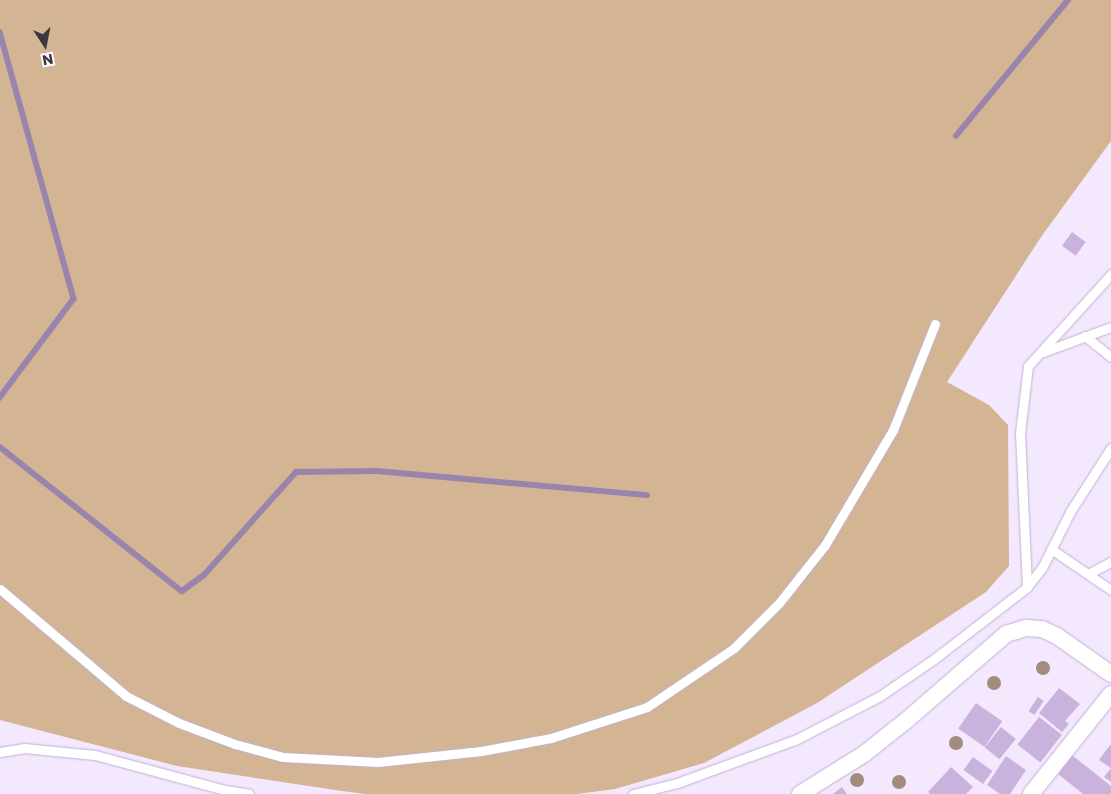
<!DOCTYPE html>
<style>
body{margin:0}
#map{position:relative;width:1111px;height:794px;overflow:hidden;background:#f4e8ff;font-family:Poppins,sans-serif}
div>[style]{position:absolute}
.green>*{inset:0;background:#d3b593}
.stream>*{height:5.5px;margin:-2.75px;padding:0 2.75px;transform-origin:2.75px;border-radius:2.75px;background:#9984ab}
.building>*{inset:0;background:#c9b2dc;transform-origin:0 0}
.roads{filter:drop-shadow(0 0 1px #c1b3ce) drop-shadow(0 0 1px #c1b3ce)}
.lane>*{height:9px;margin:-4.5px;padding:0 4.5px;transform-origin:4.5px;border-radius:4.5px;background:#fff}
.street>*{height:16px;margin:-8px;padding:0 8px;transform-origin:8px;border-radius:8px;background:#fff}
.trees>*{width:14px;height:14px;margin:-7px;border-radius:50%;background:#a38b7d}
span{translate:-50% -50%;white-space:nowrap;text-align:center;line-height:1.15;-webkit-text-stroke:4.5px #fcf9ff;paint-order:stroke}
.north{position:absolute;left:20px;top:20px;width:50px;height:50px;-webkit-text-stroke:4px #fcf9ff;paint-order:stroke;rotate:169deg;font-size:14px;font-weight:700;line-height:20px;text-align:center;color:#3d3743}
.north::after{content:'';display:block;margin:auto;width:18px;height:22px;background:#3d3743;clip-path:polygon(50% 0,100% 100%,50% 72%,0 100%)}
</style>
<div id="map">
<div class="green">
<div style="clip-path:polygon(0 0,1111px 0,1111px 141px,1041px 237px,947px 382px,989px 405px,1008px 425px,1009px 566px,986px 592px,817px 703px,704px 763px,615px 789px,577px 794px,366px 794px,342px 791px,177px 766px,0 720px)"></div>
</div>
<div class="stream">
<div style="left:0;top:32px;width:277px;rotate:74.5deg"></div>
<div style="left:74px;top:299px;width:124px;rotate:126.8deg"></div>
<div style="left:956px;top:136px;width:176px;rotate:-50.5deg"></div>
<div style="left:0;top:447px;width:232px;rotate:38.4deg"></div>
<div style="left:182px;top:591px;width:27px;rotate:-36deg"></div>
<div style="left:204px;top:575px;width:138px;rotate:-48.2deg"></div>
<div style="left:296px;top:472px;width:81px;rotate:-0.7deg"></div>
<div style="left:377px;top:471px;width:271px;rotate:5.1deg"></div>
</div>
<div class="building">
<div style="left:1072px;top:232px;width:17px;height:17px;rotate:36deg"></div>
<div style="clip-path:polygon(1059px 688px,1080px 704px,1065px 721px,1069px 724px,1062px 732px,1039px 713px)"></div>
<div style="left:1038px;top:697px;width:7px;height:17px;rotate:34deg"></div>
<div style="left:976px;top:703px;width:32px;height:31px;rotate:35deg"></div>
<div style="left:1039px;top:717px;width:29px;height:35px;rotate:38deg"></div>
<div style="left:1001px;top:727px;width:19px;height:26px;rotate:39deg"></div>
<div style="clip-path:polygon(1110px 745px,1111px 745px,1111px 782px,1104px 777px,1111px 768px,1099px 760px)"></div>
<div style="clip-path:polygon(1072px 755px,1111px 786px,1111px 794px,1083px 794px,1058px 774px)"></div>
<div style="clip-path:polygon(1006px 756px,1026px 770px,1010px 794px,1000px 794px,987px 785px)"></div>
<div style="left:973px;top:757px;width:24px;height:16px;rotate:36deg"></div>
<div style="clip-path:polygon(951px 767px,973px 787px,966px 794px,930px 794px,928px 792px)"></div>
<div style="clip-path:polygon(842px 787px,847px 794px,833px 794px)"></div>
</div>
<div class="roads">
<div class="lane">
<div style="left:1085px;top:336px;width:33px;rotate:39deg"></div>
<div style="left:1043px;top:352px;width:72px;rotate:-20.2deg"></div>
<div style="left:1051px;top:549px;width:73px;rotate:34.3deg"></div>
<div style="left:1088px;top:574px;width:26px;rotate:-28deg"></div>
<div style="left:1027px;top:587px;width:154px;rotate:-92.6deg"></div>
<div style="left:1020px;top:433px;width:67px;rotate:-83.2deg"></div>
<div style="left:1028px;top:366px;width:124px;rotate:-47.9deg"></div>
<div style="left:0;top:589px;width:165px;rotate:40.3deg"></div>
<div style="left:126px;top:696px;width:59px;rotate:27deg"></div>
<div style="left:179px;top:723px;width:60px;rotate:20.6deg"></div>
<div style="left:235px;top:744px;width:50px;rotate:15.2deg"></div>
<div style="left:283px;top:757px;width:95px;rotate:3deg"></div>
<div style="left:378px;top:762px;width:104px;rotate:-6.1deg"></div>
<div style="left:481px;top:751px;width:71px;rotate:-10.5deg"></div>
<div style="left:551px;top:738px;width:101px;rotate:-17.9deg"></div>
<div style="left:647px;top:707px;width:105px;rotate:-34.1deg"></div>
<div style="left:734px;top:648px;width:64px;rotate:-45deg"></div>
<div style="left:779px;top:603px;width:74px;rotate:-51.6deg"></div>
<div style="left:825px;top:545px;width:134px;rotate:-59.4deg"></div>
<div style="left:893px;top:430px;width:114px;rotate:-68.4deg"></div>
<div style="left:0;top:752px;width:24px;rotate:-9deg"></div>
<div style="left:24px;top:748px;width:71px;rotate:5.6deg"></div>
<div style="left:95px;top:755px;width:135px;rotate:15.1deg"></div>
<div style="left:225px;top:790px;width:24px;rotate:9deg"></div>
<div style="left:633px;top:794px;width:45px;rotate:-14deg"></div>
<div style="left:677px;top:783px;width:128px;rotate:-20.1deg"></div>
<div style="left:797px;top:739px;width:93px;rotate:-27.4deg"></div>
<div style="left:880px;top:696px;width:65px;rotate:-34.4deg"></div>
<div style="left:934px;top:659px;width:118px;rotate:-37.7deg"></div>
<div style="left:1027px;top:587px;width:24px;rotate:-52deg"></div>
<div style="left:1042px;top:568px;width:63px;rotate:-63.4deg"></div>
<div style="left:1070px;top:512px;width:76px;rotate:-57.4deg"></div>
</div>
<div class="street">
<div style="left:800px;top:794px;width:75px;rotate:-32deg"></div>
<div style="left:864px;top:754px;width:56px;rotate:-38.5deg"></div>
<div style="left:908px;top:719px;width:130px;rotate:-40.9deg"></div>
<div style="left:1006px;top:634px;width:21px;rotate:-17deg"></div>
<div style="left:1026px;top:628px;width:16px;rotate:4deg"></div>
<div style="left:1042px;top:629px;width:17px;rotate:25deg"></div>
<div style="left:1057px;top:636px;width:66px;rotate:35.1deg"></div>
<div style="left:1031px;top:794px;width:128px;rotate:-51.3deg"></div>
</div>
</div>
<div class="trees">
<div style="left:1043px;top:668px"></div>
<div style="left:994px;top:683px"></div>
<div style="left:956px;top:743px"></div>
<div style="left:857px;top:780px"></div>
<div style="left:899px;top:782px"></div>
</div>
<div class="north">N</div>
</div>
